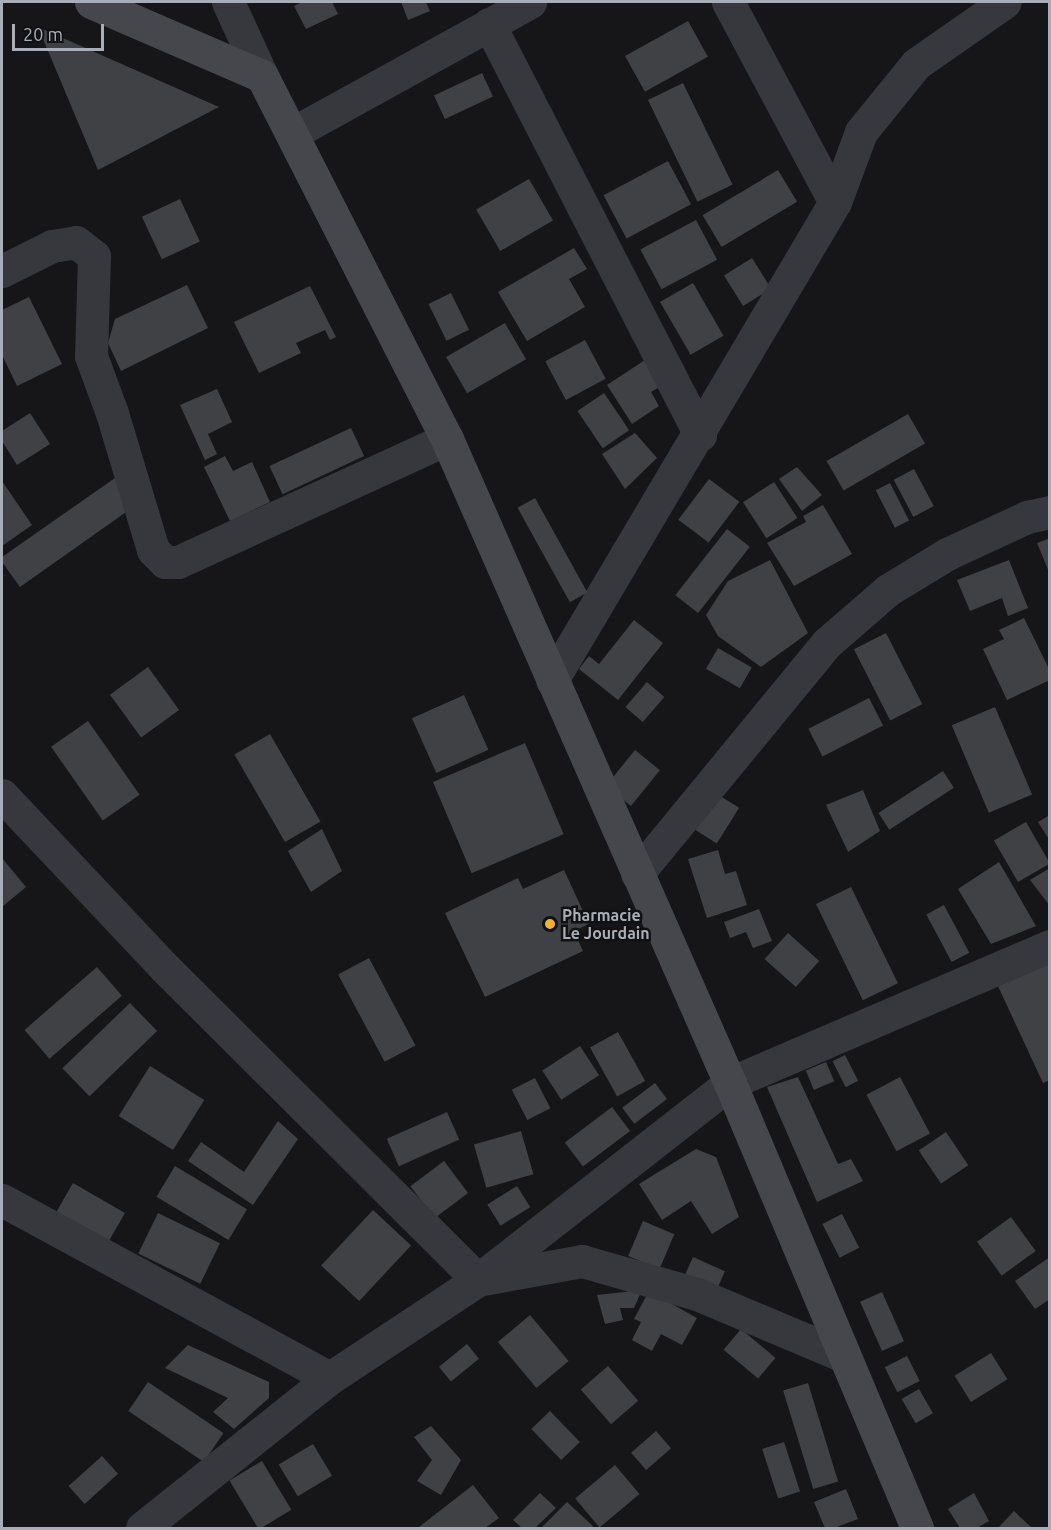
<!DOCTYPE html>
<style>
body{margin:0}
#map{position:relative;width:1051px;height:1530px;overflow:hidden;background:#161618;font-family:Ubuntu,sans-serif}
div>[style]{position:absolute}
.building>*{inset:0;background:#404145;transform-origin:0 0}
.minor>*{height:33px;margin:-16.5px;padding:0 16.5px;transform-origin:16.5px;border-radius:16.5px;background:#37383d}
.secondary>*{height:33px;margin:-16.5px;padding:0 16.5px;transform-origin:16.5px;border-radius:16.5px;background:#45474d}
.dots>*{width:16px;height:16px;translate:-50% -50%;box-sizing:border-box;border:3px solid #111113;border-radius:50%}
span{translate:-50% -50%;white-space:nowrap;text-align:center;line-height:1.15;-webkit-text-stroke:5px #111113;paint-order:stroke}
.poi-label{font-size:16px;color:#a8adb8;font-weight:700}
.left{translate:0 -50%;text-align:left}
.frame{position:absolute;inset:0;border:3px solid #a8adb8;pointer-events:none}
.scale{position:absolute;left:12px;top:24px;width:92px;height:27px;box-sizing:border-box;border:3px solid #a8adb8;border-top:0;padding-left:8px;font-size:18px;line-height:21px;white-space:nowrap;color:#a8adb8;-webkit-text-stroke:4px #111113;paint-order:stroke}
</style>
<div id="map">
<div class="building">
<div style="clip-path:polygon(302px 2px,332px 2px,338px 14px,306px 29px,294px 6px)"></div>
<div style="clip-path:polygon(401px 2px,426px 2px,430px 11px,408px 20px)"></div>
<div style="left:688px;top:21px;width:41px;height:72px;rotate:61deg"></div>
<div style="clip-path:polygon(38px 27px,219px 107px,98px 170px)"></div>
<div style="left:482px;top:73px;width:26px;height:53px;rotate:65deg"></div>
<div style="left:683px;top:83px;width:113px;height:39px;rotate:64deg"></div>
<div style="left:668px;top:161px;width:49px;height:73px;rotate:62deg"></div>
<div style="left:778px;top:170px;width:37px;height:88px;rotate:59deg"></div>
<div style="left:529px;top:179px;width:48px;height:61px;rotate:60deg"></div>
<div style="left:180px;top:199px;width:47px;height:42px;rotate:65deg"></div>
<div style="left:696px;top:220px;width:45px;height:63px;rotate:62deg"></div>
<div style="clip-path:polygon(574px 248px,587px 269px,569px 279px,585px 307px,527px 341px,498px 292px)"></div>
<div style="left:752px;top:258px;width:36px;height:33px;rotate:58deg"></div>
<div style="left:693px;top:283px;width:61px;height:38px;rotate:60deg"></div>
<div style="clip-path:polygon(187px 285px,208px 328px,121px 371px,108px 343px,115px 319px)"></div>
<div style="clip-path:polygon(310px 286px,336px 337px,330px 340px,325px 330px,296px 343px,301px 353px,259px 373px,234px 322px)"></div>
<div style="left:451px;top:293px;width:41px;height:25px;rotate:64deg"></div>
<div style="clip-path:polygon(29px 297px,62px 364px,17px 386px,2px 355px,2px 310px)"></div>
<div style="left:505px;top:323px;width:42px;height:68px;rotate:60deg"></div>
<div style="left:585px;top:340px;width:44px;height:45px;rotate:62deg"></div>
<div style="clip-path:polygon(645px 360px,661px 386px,651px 392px,659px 406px,632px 424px,607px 385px)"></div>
<div style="clip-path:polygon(217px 389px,232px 422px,208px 434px,217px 454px,205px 460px,180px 405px)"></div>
<div style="left:604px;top:393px;width:45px;height:32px;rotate:56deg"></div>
<div style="clip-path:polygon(30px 413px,50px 444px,17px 465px,2px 441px,2px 431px)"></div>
<div style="left:908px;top:414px;width:34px;height:94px;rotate:60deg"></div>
<div style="left:351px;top:428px;width:31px;height:90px;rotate:65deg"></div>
<div style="clip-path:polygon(635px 433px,657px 458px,625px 489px,602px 454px)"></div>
<div style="clip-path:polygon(225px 456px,233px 471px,252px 462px,270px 502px,230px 521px,204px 467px)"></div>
<div style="clip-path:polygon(797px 467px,822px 495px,802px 511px,779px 479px)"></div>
<div style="left:914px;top:469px;width:42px;height:23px;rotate:62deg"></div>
<div style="clip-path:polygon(115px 478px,129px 510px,20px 587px,2px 562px,2px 557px)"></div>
<div style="left:709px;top:479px;width:38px;height:51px;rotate:37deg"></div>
<div style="clip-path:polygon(2px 481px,32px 525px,2px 546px)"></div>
<div style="left:774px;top:482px;width:43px;height:37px;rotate:57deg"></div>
<div style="left:890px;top:483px;width:42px;height:16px;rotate:63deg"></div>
<div style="left:535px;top:498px;width:108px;height:20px;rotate:61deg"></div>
<div style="clip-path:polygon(823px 505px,852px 554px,794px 586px,767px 543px,806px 522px,803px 516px)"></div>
<div style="left:727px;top:529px;width:29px;height:84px;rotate:38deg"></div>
<div style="clip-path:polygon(1050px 538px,1050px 572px,1049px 572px,1037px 543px)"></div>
<div style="clip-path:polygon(770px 560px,808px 633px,761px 667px,718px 636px,706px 615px,728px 581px)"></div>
<div style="clip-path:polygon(1009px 560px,1028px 608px,1008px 616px,1002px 598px,970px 611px,957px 580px)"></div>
<div style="clip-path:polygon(1024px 618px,1050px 671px,1050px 680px,1007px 700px,983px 649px,1004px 639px,999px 630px)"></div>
<div style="clip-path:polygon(634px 620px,663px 643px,618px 700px,579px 669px,589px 656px,599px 664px)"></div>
<div style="left:886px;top:633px;width:80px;height:36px;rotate:63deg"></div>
<div style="left:718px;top:648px;width:39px;height:24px;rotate:30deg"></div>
<div style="left:148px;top:667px;width:53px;height:47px;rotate:54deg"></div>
<div style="left:647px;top:682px;width:23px;height:33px;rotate:41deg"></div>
<div style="left:464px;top:695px;width:60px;height:57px;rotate:66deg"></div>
<div style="left:869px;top:698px;width:31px;height:68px;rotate:63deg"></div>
<div style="left:995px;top:707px;width:95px;height:47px;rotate:67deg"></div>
<div style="left:88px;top:721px;width:90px;height:45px;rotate:55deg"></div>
<div style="left:270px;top:734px;width:101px;height:41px;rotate:60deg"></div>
<div style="left:525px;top:743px;width:99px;height:100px;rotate:67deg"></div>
<div style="left:635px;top:750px;width:32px;height:46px;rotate:39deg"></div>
<div style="left:943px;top:771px;width:20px;height:77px;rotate:57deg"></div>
<div style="clip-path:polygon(863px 790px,880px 831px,848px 852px,826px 805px)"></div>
<div style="left:717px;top:794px;width:26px;height:42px;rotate:32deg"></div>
<div style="clip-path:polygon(1050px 815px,1050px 841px,1038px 822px)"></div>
<div style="left:1026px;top:822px;width:48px;height:37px;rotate:60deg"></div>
<div style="clip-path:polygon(322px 829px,342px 871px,311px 892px,288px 851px)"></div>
<div style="clip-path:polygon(718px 850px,725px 874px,736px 871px,747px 905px,707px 918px,688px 859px)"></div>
<div style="clip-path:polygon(2px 858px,26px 887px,2px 907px)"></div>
<div style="clip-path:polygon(999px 862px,1036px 926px,991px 944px,958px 889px)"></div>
<div style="clip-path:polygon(1050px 868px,1050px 906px,1030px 880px)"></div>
<div style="clip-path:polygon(564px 870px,589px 924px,574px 931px,583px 951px,485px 997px,445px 913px,518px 878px,523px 889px)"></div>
<div style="left:851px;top:887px;width:107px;height:39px;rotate:64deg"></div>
<div style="left:944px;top:905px;width:54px;height:20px;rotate:62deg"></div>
<div style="clip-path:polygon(759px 909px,772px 941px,753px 948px,746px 932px,730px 938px,724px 922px)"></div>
<div style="left:788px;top:933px;width:42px;height:35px;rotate:42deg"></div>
<div style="left:369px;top:958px;width:99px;height:35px;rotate:62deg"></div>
<div style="clip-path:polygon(1048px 961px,1050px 1080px,1043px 1083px,997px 984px)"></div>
<div style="left:97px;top:967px;width:38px;height:96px;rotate:49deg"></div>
<div style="left:130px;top:1003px;width:39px;height:94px;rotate:46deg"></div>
<div style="left:618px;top:1032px;width:56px;height:32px;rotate:61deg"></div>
<div style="left:580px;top:1046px;width:35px;height:45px;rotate:57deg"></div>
<div style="left:845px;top:1055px;width:29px;height:14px;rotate:63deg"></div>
<div style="left:826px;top:1062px;width:21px;height:22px;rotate:67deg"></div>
<div style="left:150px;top:1066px;width:64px;height:59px;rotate:32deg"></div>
<div style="clip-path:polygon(798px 1077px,838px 1164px,851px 1159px,863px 1181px,817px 1202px,767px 1087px)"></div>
<div style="left:900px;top:1077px;width:64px;height:38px;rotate:62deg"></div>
<div style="left:535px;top:1078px;width:34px;height:26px;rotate:63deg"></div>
<div style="left:655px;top:1083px;width:20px;height:41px;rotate:53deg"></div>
<div style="left:612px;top:1107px;width:30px;height:59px;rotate:53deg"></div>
<div style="left:447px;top:1112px;width:30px;height:66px;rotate:66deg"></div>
<div style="clip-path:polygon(278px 1121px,298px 1139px,253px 1205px,188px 1161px,201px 1142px,244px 1172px)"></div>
<div style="left:521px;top:1131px;width:45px;height:49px;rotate:74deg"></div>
<div style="left:946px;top:1132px;width:40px;height:33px;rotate:56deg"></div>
<div style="clip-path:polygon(696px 1149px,716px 1157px,739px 1217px,712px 1234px,691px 1201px,662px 1220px,639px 1184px)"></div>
<div style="left:444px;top:1161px;width:40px;height:42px;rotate:53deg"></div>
<div style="left:175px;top:1166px;width:84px;height:36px;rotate:31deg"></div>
<div style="left:73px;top:1183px;width:60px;height:34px;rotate:30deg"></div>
<div style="left:517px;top:1186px;width:25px;height:35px;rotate:58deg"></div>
<div style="left:373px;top:1210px;width:52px;height:76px;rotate:43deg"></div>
<div style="left:158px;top:1213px;width:69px;height:45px;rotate:26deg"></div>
<div style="left:842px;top:1214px;width:38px;height:22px;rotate:63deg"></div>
<div style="left:1011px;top:1217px;width:42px;height:42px;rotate:54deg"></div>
<div style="left:643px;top:1221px;width:34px;height:38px;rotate:23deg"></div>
<div style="left:693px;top:1257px;width:35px;height:22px;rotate:24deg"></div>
<div style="clip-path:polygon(1050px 1257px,1050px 1299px,1035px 1309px,1015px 1281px)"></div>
<div style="clip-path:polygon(642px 1290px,634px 1308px,620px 1308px,623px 1320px,605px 1324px,597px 1295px)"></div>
<div style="clip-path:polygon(649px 1291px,697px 1318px,682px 1345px,661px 1334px,652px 1351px,632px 1340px,641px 1322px,634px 1319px)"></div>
<div style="left:882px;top:1292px;width:54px;height:24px;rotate:66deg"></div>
<div style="left:530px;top:1315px;width:60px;height:42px;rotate:50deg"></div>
<div style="left:741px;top:1329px;width:45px;height:27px;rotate:40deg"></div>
<div style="left:467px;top:1344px;width:19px;height:36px;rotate:51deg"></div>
<div style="clip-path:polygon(188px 1345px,269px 1382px,269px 1398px,234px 1429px,213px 1412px,228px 1398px,165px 1368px)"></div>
<div style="left:991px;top:1353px;width:31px;height:43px;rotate:58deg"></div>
<div style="left:907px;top:1356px;width:28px;height:25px;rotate:63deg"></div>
<div style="left:608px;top:1366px;width:46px;height:36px;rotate:49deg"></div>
<div style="left:148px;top:1382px;width:91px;height:35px;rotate:34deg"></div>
<div style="left:808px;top:1383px;width:103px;height:26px;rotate:73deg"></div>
<div style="left:919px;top:1389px;width:28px;height:20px;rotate:60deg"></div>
<div style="left:550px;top:1411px;width:43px;height:26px;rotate:46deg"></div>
<div style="clip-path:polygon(431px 1426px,461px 1460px,441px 1495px,417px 1481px,432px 1460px,414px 1437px)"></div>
<div style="left:656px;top:1431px;width:23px;height:33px;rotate:49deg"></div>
<div style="left:784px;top:1442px;width:52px;height:23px;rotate:72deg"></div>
<div style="left:313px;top:1444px;width:37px;height:40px;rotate:59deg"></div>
<div style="left:102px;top:1456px;width:24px;height:45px;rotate:48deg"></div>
<div style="left:262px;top:1461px;width:57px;height:38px;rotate:59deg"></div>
<div style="left:615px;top:1465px;width:38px;height:52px;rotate:50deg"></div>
<div style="clip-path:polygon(473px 1485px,499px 1518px,485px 1528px,421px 1528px,419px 1527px)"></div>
<div style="clip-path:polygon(846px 1489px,858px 1519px,834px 1528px,825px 1528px,814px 1502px)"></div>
<div style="clip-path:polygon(540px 1493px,556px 1508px,535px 1528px,522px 1528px,513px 1520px)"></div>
<div style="clip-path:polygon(974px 1493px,989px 1521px,977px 1528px,960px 1528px,948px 1509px)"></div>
<div style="clip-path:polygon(567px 1502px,593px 1526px,591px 1528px,541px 1528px)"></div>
<div style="clip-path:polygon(1014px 1511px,1032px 1528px,998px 1528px)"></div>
</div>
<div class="minor">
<div style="left:228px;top:2px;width:81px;rotate:65.3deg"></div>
<div style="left:728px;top:2px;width:227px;rotate:61.9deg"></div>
<div style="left:489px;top:24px;width:462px;rotate:62.8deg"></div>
<div style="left:293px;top:133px;width:271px;rotate:-28.9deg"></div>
<div style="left:2px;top:271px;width:56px;rotate:-26.6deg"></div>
<div style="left:52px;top:246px;width:24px;rotate:-9deg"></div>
<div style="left:76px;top:242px;width:23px;rotate:38deg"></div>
<div style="left:94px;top:256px;width:100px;rotate:91.7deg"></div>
<div style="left:91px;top:356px;width:61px;rotate:69.8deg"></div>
<div style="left:112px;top:413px;width:143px;rotate:73.3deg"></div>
<div style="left:153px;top:550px;width:17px;rotate:45deg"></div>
<div style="left:165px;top:562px;width:13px"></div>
<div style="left:178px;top:562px;width:296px;rotate:-24.6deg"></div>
<div style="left:552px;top:680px;width:555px;rotate:-59.37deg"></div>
<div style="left:835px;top:202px;width:75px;rotate:-69.6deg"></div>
<div style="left:861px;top:132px;width:87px;rotate:-51deg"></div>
<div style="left:916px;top:64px;width:108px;rotate:-34.9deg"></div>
<div style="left:2px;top:795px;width:238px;rotate:46.7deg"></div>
<div style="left:165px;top:968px;width:442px;rotate:44.9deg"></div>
<div style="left:637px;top:874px;width:299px;rotate:-50.6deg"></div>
<div style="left:827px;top:643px;width:81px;rotate:-41deg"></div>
<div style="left:888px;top:590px;width:69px;rotate:-31.4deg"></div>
<div style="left:947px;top:554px;width:88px;rotate:-24.8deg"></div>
<div style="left:1027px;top:517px;width:24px;rotate:-12deg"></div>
<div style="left:2px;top:1200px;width:373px;rotate:28.5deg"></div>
<div style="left:483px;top:1279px;width:101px;rotate:-10.3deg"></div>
<div style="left:582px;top:1261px;width:120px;rotate:16deg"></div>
<div style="left:697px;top:1294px;width:160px;rotate:22.9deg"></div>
<div style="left:142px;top:1528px;width:241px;rotate:-38.6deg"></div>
<div style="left:330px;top:1378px;width:178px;rotate:-33.5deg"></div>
<div style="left:478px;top:1280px;width:320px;rotate:-38deg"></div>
<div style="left:730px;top:1083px;width:348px;rotate:-23.2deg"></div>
</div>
<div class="secondary">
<div style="left:91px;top:2px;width:186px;rotate:23.4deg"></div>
<div style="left:262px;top:76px;width:407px;rotate:63deg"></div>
<div style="left:447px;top:439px;width:703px;rotate:66.28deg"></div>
<div style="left:730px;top:1083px;width:483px;rotate:67.2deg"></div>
</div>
<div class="dots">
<div style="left:550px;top:924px;background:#f2b134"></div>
</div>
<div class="poi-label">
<span class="left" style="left:562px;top:924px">Pharmacie<br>Le Jourdain</span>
</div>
<div class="frame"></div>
<div class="scale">20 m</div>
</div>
